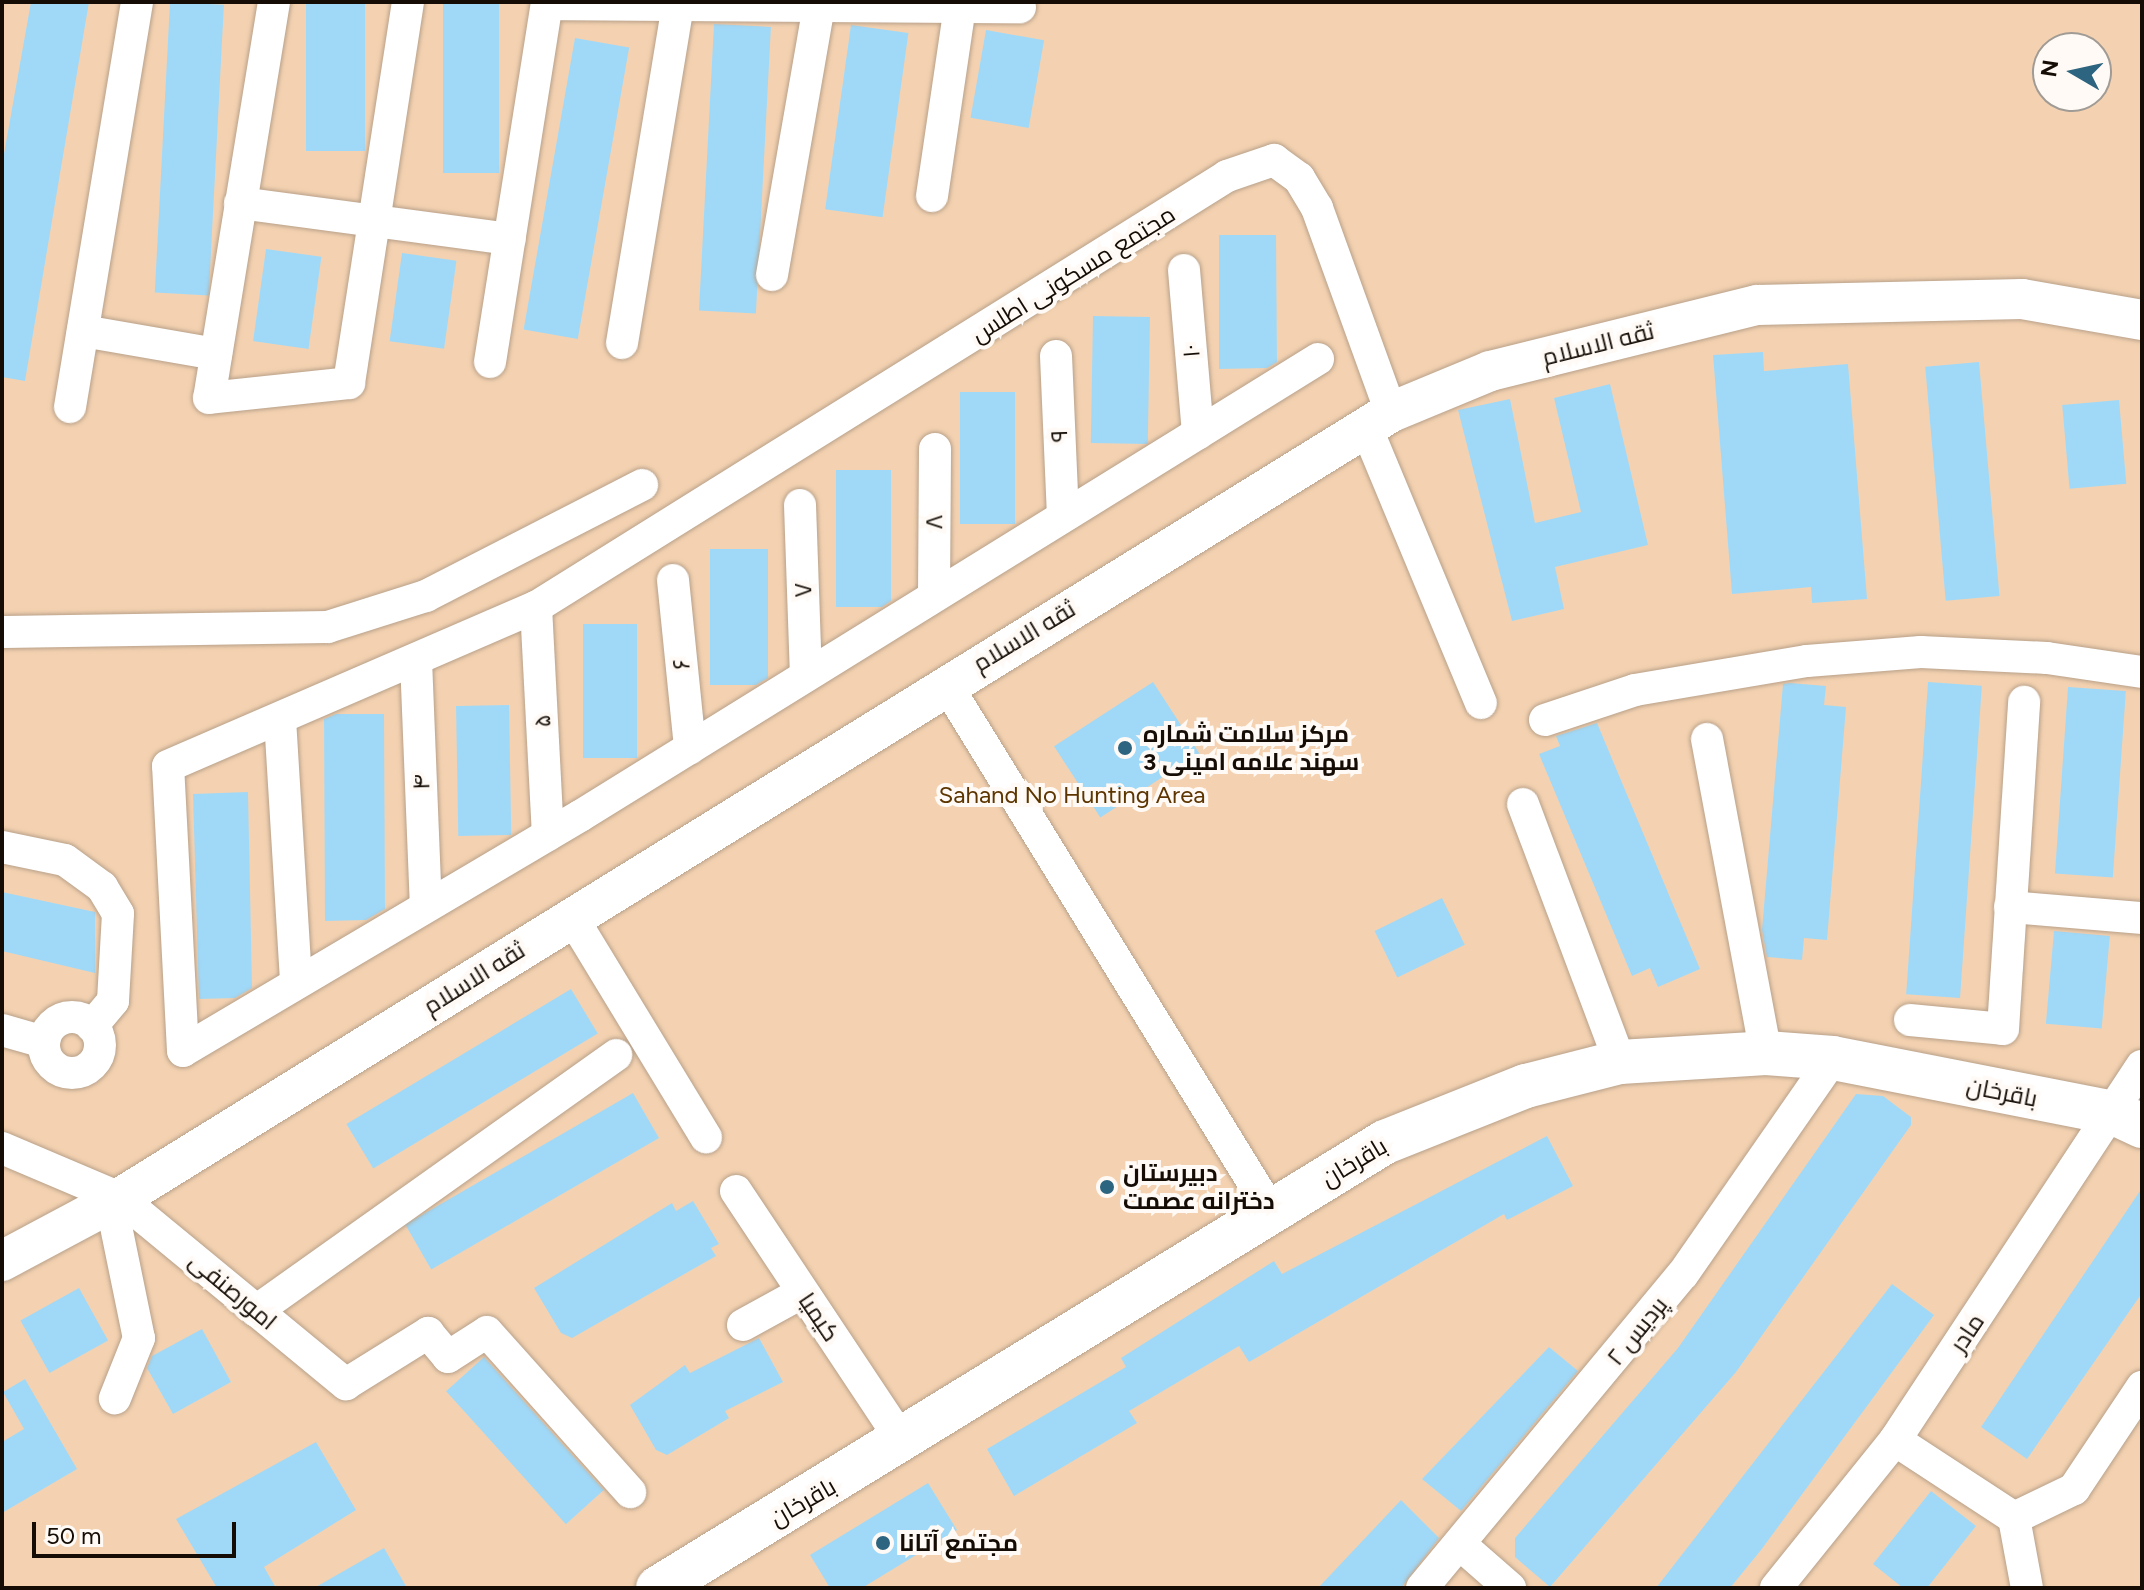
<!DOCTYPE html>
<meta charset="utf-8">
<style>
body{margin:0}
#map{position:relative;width:2144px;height:1590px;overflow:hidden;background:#fffaf5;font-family:Figtree,Cairo,sans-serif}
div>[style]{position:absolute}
.green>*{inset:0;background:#f4d2b1}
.building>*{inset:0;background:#a0d9f8;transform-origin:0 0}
.roads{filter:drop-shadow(0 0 2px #b8a18a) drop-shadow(0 0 2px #b8a18a)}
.minor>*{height:32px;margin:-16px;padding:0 16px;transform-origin:16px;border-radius:16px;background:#fff}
.minor>.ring{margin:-16px;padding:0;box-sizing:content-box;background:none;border:32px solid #fff;border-radius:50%}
.tertiary>*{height:40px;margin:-20px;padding:0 20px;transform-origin:20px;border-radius:20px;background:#fff}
.secondary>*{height:44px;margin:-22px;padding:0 22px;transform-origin:22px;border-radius:22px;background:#fff}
.dots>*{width:22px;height:22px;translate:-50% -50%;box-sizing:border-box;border:4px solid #fffaf5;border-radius:50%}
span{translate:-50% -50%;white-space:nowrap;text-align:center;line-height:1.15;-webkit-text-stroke:8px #fffaf5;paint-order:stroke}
.street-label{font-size:24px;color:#140c05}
.poi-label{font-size:24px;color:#140c05;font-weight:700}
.left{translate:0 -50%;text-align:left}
.park-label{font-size:24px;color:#5c3500}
.frame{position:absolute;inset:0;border:4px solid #140c05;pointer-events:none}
.north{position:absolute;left:2032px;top:32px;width:80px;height:80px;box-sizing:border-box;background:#fffaf5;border:2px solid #a19b95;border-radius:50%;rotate:279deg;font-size:22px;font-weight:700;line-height:32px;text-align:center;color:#140c05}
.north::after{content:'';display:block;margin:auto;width:28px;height:36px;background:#2d647f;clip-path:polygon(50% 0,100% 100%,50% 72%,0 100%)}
.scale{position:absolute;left:32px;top:1522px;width:204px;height:36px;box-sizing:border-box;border:4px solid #140c05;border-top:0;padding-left:10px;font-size:24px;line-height:28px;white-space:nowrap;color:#140c05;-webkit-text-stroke:6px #fffaf5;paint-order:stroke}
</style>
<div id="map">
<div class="green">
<div style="clip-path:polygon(evenodd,2px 2px,2142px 2px,2142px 1588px,2px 1588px,2px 2px,2048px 48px,2096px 48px,2096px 96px,2048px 96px,2048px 48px)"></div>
</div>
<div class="building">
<div style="clip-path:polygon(31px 2px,89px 2px,25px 381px,2px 377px,2px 165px)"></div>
<div style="left:170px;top:2px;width:54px;height:291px;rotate:3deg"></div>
<div style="left:306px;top:2px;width:59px;height:149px"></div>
<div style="left:443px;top:2px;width:56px;height:171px"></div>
<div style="left:714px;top:24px;width:57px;height:287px;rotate:3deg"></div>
<div style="left:851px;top:25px;width:58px;height:186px;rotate:8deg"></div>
<div style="left:986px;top:30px;width:59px;height:89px;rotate:10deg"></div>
<div style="left:575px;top:38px;width:55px;height:296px;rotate:10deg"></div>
<div style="clip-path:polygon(1219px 235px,1276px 235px,1277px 362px,1267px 368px,1219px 369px)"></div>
<div style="left:266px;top:249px;width:56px;height:93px;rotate:8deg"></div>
<div style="left:402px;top:253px;width:55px;height:89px;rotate:8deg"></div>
<div style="left:1093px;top:316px;width:57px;height:127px;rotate:1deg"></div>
<div style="clip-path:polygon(1763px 352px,1764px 371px,1848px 364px,1867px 599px,1812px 603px,1811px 587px,1732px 594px,1713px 355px)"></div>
<div style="left:1979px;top:362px;width:235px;height:54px;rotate:85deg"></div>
<div style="clip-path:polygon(1610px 384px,1648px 545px,1555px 567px,1564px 609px,1512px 621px,1458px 410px,1510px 399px,1535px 523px,1581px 512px,1554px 398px)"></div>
<div style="left:1015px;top:392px;width:132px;height:55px;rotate:90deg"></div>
<div style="left:2119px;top:400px;width:84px;height:57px;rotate:85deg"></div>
<div style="clip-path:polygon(836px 470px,891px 470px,891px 601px,882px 607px,836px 607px)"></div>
<div style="clip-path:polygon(710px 549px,768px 549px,768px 678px,756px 685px,710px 685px)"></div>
<div style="left:637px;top:624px;width:134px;height:54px;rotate:90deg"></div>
<div style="left:1153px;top:682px;width:85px;height:118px;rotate:57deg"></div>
<div style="left:1928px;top:682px;width:54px;height:313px;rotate:4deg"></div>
<div style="clip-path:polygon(1790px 683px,1826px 686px,1824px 705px,1846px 707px,1827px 940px,1804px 938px,1802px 960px,1767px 957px,1762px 930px,1783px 684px)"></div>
<div style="left:2068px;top:687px;width:58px;height:187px;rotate:4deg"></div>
<div style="left:509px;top:705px;width:130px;height:53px;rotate:89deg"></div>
<div style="clip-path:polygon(336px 714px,384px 714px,385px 909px,366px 920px,325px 921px,324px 719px)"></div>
<div style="clip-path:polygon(1597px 723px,1700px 969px,1658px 987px,1650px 968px,1632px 976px,1539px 754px,1560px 746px,1556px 736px)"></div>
<div style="clip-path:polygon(248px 792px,252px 988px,235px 998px,199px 999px,193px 794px)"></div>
<div style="clip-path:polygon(2px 892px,95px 912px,95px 973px,2px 951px)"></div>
<div style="left:1442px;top:898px;width:52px;height:75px;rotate:64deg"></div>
<div style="left:2054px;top:931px;width:56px;height:93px;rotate:5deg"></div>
<div style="left:571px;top:989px;width:52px;height:262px;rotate:59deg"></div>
<div style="left:633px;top:1093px;width:52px;height:263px;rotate:60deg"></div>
<div style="clip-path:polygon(1856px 1094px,1883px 1096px,1911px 1117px,1911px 1125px,1736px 1372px,1550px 1587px,1515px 1557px,1515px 1538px,1678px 1348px)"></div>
<div style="clip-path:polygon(1547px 1136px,1573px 1186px,1507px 1220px,1504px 1214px,1249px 1362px,1239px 1346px,1129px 1411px,1137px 1423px,1014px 1496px,987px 1449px,1126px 1367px,1121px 1358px,1274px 1261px,1282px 1274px)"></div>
<div style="clip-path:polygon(2142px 1188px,2142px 1293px,2027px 1459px,1981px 1427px)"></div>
<div style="clip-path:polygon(693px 1201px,719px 1244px,711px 1248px,716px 1256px,572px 1338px,561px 1333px,534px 1288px,672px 1203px,676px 1211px)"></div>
<div style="clip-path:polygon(1892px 1284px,1934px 1315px,1761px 1550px,1730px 1588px,1656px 1588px)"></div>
<div style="left:79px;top:1288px;width:60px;height:67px;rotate:61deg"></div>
<div style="clip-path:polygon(202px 1329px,231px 1382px,173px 1414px,147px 1368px,152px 1356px)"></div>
<div style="clip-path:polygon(759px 1338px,783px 1382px,725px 1411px,729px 1418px,667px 1455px,656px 1450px,630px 1405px,685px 1365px,690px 1373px)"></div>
<div style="clip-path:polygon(1549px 1347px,1578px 1371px,1461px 1511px,1422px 1479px)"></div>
<div style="left:484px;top:1357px;width:179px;height:51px;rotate:48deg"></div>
<div style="clip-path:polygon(25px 1379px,77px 1469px,2px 1513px,2px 1442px,24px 1429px,3px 1392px)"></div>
<div style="clip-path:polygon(316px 1442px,356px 1510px,264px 1567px,276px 1588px,217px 1588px,176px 1519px)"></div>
<div style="clip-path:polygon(928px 1483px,957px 1530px,862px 1588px,830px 1588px,810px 1555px)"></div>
<div style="clip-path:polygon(1931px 1491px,1976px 1526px,1927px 1588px,1903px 1588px,1873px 1564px)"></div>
<div style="clip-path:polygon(1401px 1500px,1439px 1538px,1401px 1588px,1318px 1588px)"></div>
<div style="clip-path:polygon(384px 1548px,407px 1588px,314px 1588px)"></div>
</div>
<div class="roads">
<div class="minor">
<div style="left:274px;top:2px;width:401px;rotate:99.3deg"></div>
<div style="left:209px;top:398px;width:141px;rotate:-6.1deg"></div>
<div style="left:349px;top:383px;width:386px;rotate:-81.2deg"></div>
<div style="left:932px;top:196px;width:192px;rotate:-81.6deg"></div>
<div style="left:240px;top:203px;width:272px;rotate:7.6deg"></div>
<div style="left:1184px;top:270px;width:164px;rotate:85.1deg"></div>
<div style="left:772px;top:275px;width:273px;rotate:-80.1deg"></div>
<div style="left:83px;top:331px;width:135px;rotate:9.8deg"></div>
<div style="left:622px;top:343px;width:343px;rotate:-80.6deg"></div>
<div style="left:1056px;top:356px;width:160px;rotate:87.5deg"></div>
<div style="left:1318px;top:359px;width:868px;rotate:148.23deg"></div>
<div style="left:580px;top:816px;width:461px;rotate:149.4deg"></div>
<div style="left:183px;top:1051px;width:285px;rotate:-93deg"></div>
<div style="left:168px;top:766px;width:401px;rotate:-23.4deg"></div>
<div style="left:536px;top:607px;width:814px;rotate:-31.95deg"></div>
<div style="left:1227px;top:176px;width:50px;rotate:-18.8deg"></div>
<div style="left:1274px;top:160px;width:31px;rotate:36deg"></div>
<div style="left:1299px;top:178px;width:35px;rotate:59deg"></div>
<div style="left:1317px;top:208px;width:217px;rotate:70.1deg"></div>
<div style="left:490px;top:362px;width:363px;rotate:-81deg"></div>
<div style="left:547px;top:4px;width:473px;rotate:0.4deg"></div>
<div style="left:70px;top:407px;width:411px;rotate:-80.6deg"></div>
<div style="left:1366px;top:427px;width:299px;rotate:67.4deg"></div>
<div style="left:800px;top:505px;width:170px;rotate:88deg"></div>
<div style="left:673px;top:580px;width:169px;rotate:84.2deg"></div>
<div style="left:934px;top:595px;width:146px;rotate:-89.6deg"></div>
<div style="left:536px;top:607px;width:228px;rotate:87deg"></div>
<div style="left:2px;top:632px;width:326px;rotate:-0.9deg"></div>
<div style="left:328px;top:627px;width:103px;rotate:-17.6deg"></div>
<div style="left:426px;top:596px;width:243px;rotate:-27.2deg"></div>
<div style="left:416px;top:660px;width:244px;rotate:87.7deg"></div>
<div style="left:946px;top:684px;width:621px;rotate:58.36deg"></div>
<div style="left:280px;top:719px;width:264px;rotate:86.5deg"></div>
<div style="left:1545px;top:720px;width:95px;rotate:-18.4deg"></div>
<div style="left:1635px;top:690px;width:174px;rotate:-9.6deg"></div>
<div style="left:1807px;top:661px;width:114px;rotate:-4.5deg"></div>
<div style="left:1921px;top:652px;width:126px;rotate:2.7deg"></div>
<div style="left:2047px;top:658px;width:96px;rotate:8.4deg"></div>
<div style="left:1707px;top:739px;width:319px;rotate:79.4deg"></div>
<div style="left:1523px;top:804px;width:276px;rotate:69.4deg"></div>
<div style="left:2px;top:847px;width:64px;rotate:11.7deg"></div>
<div style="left:65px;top:860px;width:46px;rotate:36.1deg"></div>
<div style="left:102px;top:887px;width:31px;rotate:59deg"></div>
<div style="left:118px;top:914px;width:87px;rotate:93.3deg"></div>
<div style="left:113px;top:1001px;width:33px;rotate:130deg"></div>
<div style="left:2010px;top:907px;width:132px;rotate:4.8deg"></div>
<div style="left:572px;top:917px;width:258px;rotate:58.7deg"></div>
<div class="ring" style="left:44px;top:1017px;width:24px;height:24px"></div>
<div style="left:1910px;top:1020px;width:93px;rotate:5.5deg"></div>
<div style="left:2003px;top:1029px;width:328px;rotate:-86.3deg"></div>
<div style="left:2px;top:1030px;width:44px;rotate:15.9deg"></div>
<div style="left:2px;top:1148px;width:128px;rotate:23deg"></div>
<div style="left:120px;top:1198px;width:293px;rotate:39.5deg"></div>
<div style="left:346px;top:1384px;width:97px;rotate:-31.9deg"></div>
<div style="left:428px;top:1333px;width:31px;rotate:50deg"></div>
<div style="left:448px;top:1357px;width:46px;rotate:-32.7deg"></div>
<div style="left:487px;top:1332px;width:215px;rotate:48.2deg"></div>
<div style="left:736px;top:1191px;width:301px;rotate:56.4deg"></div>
<div style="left:111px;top:1202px;width:139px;rotate:78.4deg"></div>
<div style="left:139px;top:1338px;width:65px;rotate:111.8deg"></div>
<div style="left:256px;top:1311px;width:442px;rotate:-35.4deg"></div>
<div style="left:743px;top:1325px;width:68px;rotate:-28.8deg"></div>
<div style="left:1895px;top:1440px;width:142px;rotate:33.2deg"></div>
<div style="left:2014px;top:1518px;width:71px;rotate:79.5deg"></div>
<div style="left:2014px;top:1518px;width:67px;rotate:-25.8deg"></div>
<div style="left:2074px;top:1489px;width:123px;rotate:-56.3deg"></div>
<div style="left:1462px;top:1546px;width:64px;rotate:41.2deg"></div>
<div style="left:1422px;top:1588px;width:408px;rotate:-50.3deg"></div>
<div style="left:1683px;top:1274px;width:263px;rotate:-55.2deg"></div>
<div style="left:1776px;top:1588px;width:190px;rotate:-51.2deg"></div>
<div style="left:1895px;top:1440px;width:448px;rotate:-56.6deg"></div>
</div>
<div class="tertiary">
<div style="left:2px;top:1261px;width:134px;rotate:-28.1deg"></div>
<div style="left:120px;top:1198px;width:1494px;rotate:-31.73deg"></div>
<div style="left:1391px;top:412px;width:107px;rotate:-22.5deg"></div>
<div style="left:1490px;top:371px;width:275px;rotate:-13.9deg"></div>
<div style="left:1757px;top:305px;width:265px;rotate:-1.3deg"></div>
<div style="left:2022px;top:299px;width:122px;rotate:9.9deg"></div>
</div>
<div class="secondary">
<div style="left:658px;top:1588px;width:853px;rotate:-31.53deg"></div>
<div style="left:1385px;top:1142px;width:152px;rotate:-21.7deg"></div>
<div style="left:1526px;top:1086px;width:97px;rotate:-14.3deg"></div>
<div style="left:1620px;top:1062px;width:146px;rotate:-3.5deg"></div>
<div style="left:1766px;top:1053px;width:67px;rotate:4.3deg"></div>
<div style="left:1833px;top:1058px;width:286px;rotate:11.1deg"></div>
<div style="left:2114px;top:1113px;width:31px;rotate:25deg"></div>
</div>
</div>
<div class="dots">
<div style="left:1125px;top:748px;background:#2d647f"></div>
<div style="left:1107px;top:1187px;background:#2d647f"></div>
<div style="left:883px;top:1543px;background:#2d647f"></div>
</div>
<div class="street-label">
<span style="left:1073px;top:274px;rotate:-32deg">مجتمع مسکونی اطلس</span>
<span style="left:1598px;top:344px;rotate:-14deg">ثقه الاسلام</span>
<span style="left:1191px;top:351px;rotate:-95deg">۱۰</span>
<span style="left:1059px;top:436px;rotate:-92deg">۹</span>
<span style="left:934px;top:522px;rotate:-90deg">۸</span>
<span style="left:803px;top:590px;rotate:-92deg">۷</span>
<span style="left:1024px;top:636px;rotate:-31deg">ثقه الاسلام</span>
<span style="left:681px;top:664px;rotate:-96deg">۶</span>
<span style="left:542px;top:721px;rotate:-93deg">۵</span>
<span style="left:421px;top:782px;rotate:-92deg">۴</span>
<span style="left:474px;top:978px;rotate:-32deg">ثقه الاسلام</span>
<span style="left:2002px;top:1092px;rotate:11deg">باقرخان</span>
<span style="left:1354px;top:1162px;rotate:-31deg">باقرخان</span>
<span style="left:233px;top:1291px;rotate:40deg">امورصنفی</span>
<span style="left:819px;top:1317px;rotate:56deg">کیمیا</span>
<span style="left:1637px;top:1331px;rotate:-51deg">پردیس ۲</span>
<span style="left:1967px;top:1333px;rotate:-56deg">مادر</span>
<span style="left:803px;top:1502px;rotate:-30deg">باقرخان</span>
</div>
<div class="poi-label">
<span class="left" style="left:1143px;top:748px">مرکز سلامت شماره<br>3 سهند علامه امینی</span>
<span class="left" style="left:1123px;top:1187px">دبیرستان<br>دخترانه عصمت</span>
<span class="left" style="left:899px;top:1543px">مجتمع آتانا</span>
</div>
<div class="park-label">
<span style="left:1072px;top:795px">Sahand No Hunting Area</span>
</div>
<div class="frame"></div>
<div class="north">N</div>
<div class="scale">50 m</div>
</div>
